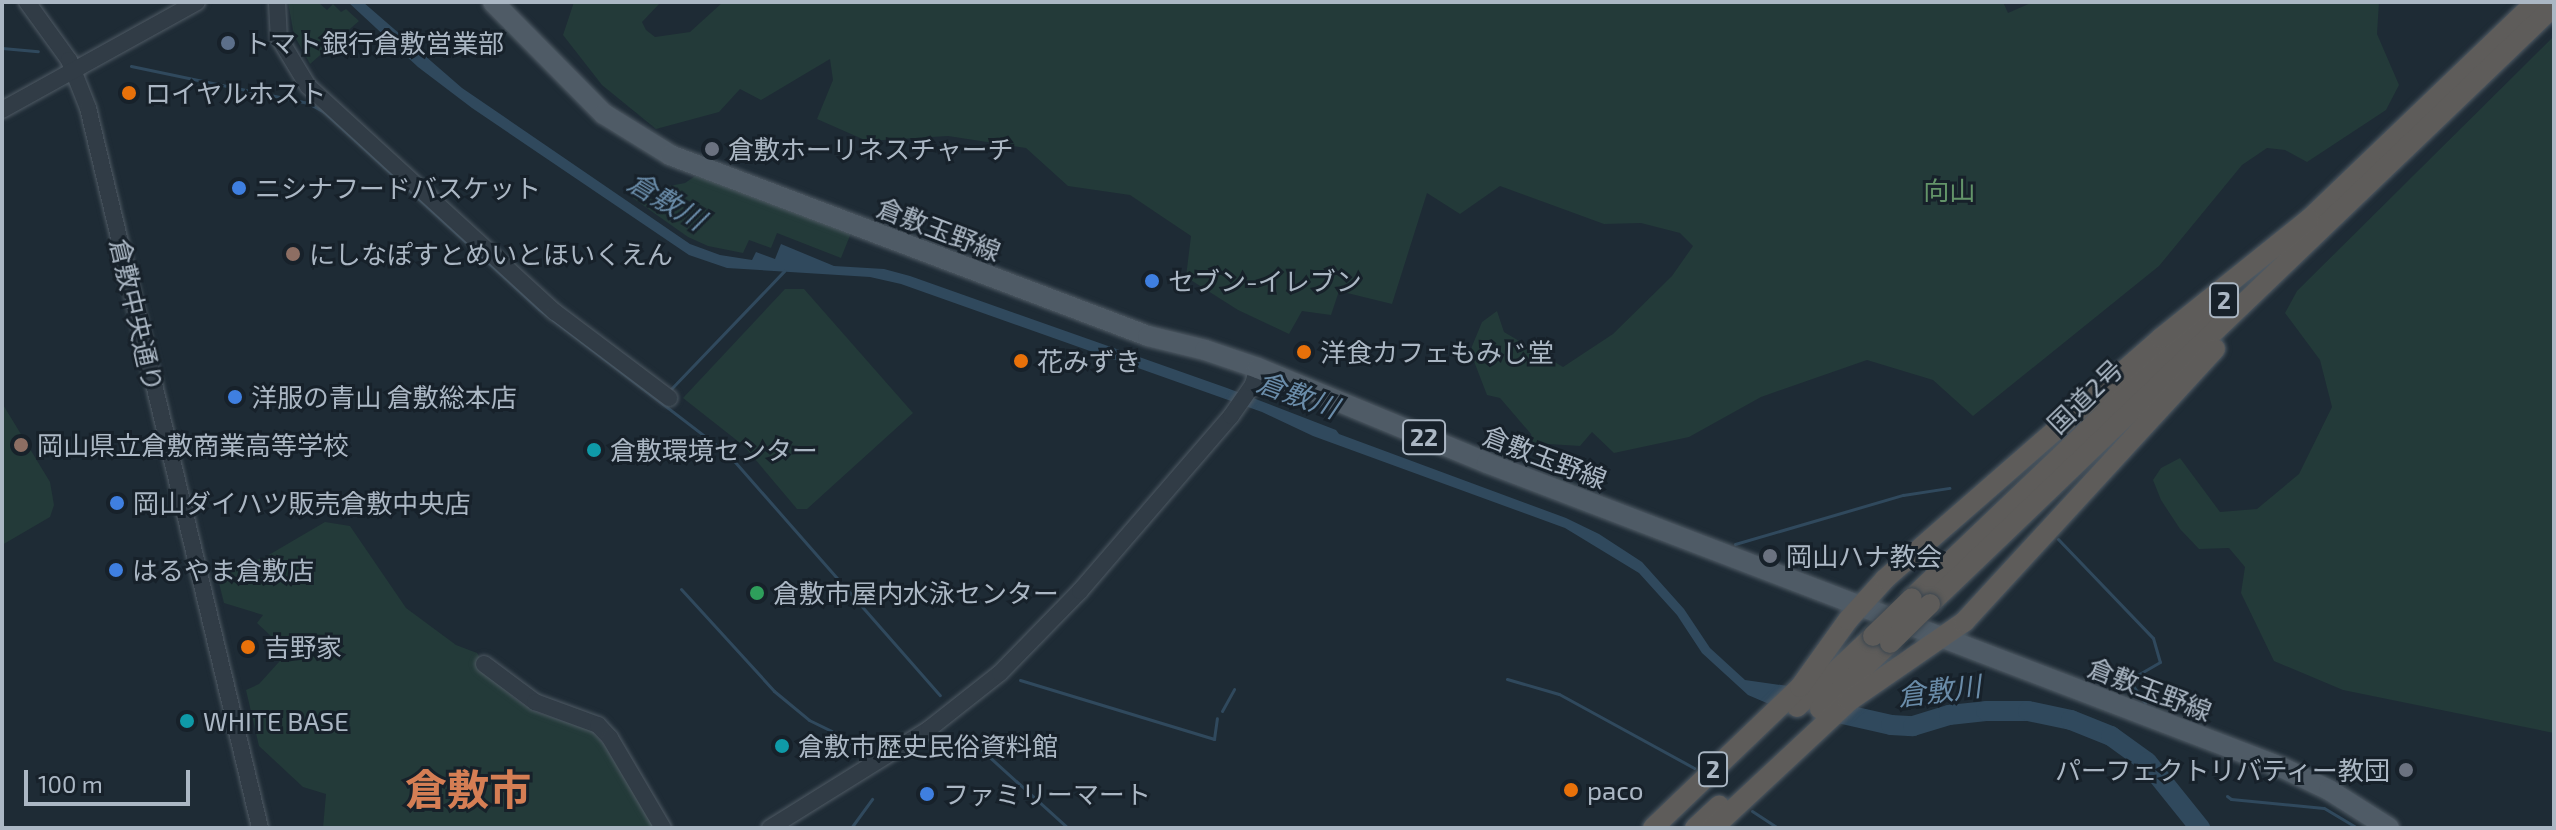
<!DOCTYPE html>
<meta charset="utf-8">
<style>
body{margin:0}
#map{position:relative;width:2556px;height:830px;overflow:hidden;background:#1e2b35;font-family:"Exo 2","Noto Sans JP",sans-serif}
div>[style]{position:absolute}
.green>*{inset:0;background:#233a39}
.water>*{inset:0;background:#30495d}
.stream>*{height:3px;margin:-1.5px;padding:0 1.5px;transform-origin:1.5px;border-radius:1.5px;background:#30495d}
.river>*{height:20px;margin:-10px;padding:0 10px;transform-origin:10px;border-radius:10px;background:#30495d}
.roads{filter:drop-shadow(0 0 2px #4f5a64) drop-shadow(0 0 2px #4f5a64)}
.tertiary>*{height:16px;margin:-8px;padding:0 8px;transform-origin:8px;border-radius:8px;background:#313c46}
.primary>*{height:20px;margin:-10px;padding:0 10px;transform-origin:10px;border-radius:10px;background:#4f5b66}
.trunk>*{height:20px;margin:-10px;padding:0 10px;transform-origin:10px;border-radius:10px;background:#5e5c5a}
.bridges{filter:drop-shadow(0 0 2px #3c4750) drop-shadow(0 0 2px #3c4750)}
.trunk-bridge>*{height:20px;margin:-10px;padding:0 10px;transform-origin:10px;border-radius:10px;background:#5e5c5a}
.dots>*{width:22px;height:22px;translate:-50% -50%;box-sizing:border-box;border:4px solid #17212a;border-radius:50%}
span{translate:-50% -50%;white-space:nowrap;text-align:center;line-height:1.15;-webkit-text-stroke:6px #17212a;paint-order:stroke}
.shield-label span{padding:2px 6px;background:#17212a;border:2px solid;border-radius:6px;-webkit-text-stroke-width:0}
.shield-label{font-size:24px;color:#abb7c4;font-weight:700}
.poi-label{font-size:26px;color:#abb7c4}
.left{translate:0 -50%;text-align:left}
.right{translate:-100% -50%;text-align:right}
.park-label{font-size:26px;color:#639469}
.street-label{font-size:26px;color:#abb7c4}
.water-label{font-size:28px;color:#6a8ca9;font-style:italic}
.town-label{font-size:42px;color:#d57e54;font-weight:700}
.frame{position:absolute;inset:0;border:4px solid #abb7c4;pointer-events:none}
.scale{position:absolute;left:24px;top:770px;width:166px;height:36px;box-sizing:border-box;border:4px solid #abb7c4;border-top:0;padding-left:10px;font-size:24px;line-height:28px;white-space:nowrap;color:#abb7c4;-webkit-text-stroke:6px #17212a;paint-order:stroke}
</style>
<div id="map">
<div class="green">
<div style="clip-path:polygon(288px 2px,318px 2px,327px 10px,333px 4px,341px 12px,346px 9px,359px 21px,310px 64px,294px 35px)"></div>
<div style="clip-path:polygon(574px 2px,661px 2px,642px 22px,646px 30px,655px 37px,690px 32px,723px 2px,2003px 2px,2008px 13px,2033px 2px,2379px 2px,2377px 34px,2399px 85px,2386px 110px,2307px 162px,2285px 150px,2267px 148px,2242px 165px,2159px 266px,1973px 416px,1933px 380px,1867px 360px,1761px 397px,1689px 437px,1614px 453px,1592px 432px,1580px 446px,1533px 443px,1531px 434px,1500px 398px,1487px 395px,1470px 351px,1482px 322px,1497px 311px,1504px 332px,1563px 367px,1613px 334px,1672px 276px,1693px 246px,1680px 233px,1641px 223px,1604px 224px,1500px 186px,1460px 214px,1427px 193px,1392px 304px,1339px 291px,1331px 315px,1302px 311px,1289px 334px,1238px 310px,1186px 277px,1191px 236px,1130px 195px,1068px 186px,1026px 148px,948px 136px,867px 141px,817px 119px,833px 80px,830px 59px,761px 100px,740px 89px,719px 112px,656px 129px,602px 85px,563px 35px)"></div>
<div style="clip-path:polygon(2554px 36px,2554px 733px,2343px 690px,2274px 661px,2241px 593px,2245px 567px,2229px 548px,2199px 549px,2180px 529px,2161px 500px,2153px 480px,2161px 468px,2180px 458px,2220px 512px,2257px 509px,2299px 474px,2332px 407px,2320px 360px,2285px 313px,2297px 291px)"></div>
<div style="clip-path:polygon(698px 174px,851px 233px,841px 258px,777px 233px,771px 248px,749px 240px,743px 253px,708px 246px,688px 237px,627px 194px,685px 183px)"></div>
<div style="clip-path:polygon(785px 289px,804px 289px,913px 413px,807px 509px,797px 509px,744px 446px,683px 398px)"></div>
<div style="clip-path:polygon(2px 403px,50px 482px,54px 505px,50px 517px,2px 545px)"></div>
<div style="clip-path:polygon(325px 522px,350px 526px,406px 608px,456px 645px,477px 653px,494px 680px,514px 698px,533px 711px,592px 731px,606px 747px,655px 828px,323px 828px,326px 794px,303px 787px,259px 746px,246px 690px,259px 684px,288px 652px,257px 623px,263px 615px,224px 603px,217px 575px,267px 556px)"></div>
</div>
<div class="water">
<div style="clip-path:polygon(348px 2px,363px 2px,462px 88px,690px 244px,720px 255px,752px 260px,756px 252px,775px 259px,781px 244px,834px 266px,884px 269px,910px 276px,1227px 388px,1336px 430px,1339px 434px,1566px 518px,1599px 534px,1642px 562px,1684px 609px,1710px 648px,1745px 680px,1788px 686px,1769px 704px,1748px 695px,1702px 653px,1677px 615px,1639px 573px,1565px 528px,1313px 436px,1262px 412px,901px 284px,870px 277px,727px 268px,689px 255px,472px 108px,418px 67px)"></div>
</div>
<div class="stream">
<div style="left:2px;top:48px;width:36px;rotate:5deg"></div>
<div style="left:131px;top:66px;width:181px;rotate:11.8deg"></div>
<div style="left:308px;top:103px;width:18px;rotate:29deg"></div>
<div style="left:324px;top:112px;width:292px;rotate:42.5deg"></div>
<div style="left:539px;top:309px;width:238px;rotate:37.5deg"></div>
<div style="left:728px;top:454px;width:321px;rotate:48.7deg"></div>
<div style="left:670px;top:390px;width:165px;rotate:-46.2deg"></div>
<div style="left:2058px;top:539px;width:137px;rotate:46.2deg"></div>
<div style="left:2153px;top:638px;width:25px;rotate:74deg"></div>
<div style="left:2160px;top:662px;width:36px;rotate:150deg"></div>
<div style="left:2129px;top:680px;width:28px;rotate:55deg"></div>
<div style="left:1735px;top:544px;width:175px;rotate:-16.3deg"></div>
<div style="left:1903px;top:495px;width:47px;rotate:-8.7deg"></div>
<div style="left:681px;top:589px;width:138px;rotate:47.6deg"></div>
<div style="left:774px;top:691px;width:45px;rotate:39.6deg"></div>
<div style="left:809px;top:720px;width:39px;rotate:26deg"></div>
<div style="left:844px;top:737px;width:23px;rotate:43deg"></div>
<div style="left:1507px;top:679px;width:54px;rotate:16.1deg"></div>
<div style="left:1559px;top:694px;width:154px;rotate:28.7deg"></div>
<div style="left:1020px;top:680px;width:203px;rotate:16.9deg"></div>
<div style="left:1214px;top:739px;width:21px;rotate:-82deg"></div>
<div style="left:1222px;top:711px;width:25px;rotate:-61deg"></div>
<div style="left:975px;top:744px;width:125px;rotate:42.1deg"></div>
<div style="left:2227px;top:796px;width:5px;rotate:37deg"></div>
<div style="left:2231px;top:799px;width:93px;rotate:5.5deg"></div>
<div style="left:2324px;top:808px;width:39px;rotate:31deg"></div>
<div style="left:1752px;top:811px;width:31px;rotate:33deg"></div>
<div style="left:851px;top:828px;width:36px;rotate:-54deg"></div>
</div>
<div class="river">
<div style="left:1825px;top:710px;width:68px;rotate:12.8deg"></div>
<div style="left:1891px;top:725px;width:22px;rotate:3deg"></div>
<div style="left:1913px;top:726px;width:38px;rotate:-17deg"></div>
<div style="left:1949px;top:715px;width:37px;rotate:-6deg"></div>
<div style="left:1986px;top:711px;width:42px"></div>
<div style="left:2028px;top:711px;width:44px;rotate:11.8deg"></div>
<div style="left:2071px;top:720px;width:43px;rotate:21.8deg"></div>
<div style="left:2111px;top:736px;width:44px;rotate:35.8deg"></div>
<div style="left:2147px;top:762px;width:85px;rotate:51.2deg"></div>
</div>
<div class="roads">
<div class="tertiary">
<div style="left:27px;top:2px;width:72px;rotate:54.1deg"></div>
<div style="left:69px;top:60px;width:52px;rotate:68.4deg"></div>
<div style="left:88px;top:108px;width:740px;rotate:76.56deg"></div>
<div style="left:277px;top:2px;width:36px;rotate:87deg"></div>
<div style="left:279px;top:38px;width:56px;rotate:58.9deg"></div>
<div style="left:308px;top:86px;width:335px;rotate:42.5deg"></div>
<div style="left:555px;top:312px;width:143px;rotate:37deg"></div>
<div style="left:2px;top:110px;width:223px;rotate:-29deg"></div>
<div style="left:484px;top:664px;width:64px;rotate:36.7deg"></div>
<div style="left:535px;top:702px;width:67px;rotate:20.1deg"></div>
<div style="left:598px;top:725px;width:18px;rotate:47deg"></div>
<div style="left:610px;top:738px;width:104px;rotate:59.5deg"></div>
<div style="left:770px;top:828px;width:187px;rotate:-31.9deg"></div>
<div style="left:929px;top:729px;width:90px;rotate:-38.3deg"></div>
<div style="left:1000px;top:673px;width:115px;rotate:-45.7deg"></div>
<div style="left:1080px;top:591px;width:231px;rotate:-49.2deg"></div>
<div style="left:1231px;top:416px;width:39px;rotate:-55deg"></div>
<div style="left:1253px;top:384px;width:17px;rotate:-73deg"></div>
</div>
<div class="primary">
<div style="left:493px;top:2px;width:158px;rotate:45.3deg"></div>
<div style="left:604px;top:114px;width:78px;rotate:31.8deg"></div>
<div style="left:670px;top:155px;width:511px;rotate:20.74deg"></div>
<div style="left:1148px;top:336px;width:59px;rotate:13.8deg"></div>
<div style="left:1205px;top:350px;width:56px;rotate:18.8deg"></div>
<div style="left:1258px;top:368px;width:248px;rotate:22.5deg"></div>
<div style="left:1487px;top:463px;width:852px;rotate:20.97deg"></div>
<div style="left:2283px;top:768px;width:51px;rotate:25.6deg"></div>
<div style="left:2329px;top:790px;width:71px;rotate:32.3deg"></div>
</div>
<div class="trunk">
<div style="left:2300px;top:228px;width:327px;rotate:-43.8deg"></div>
<div style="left:1912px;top:598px;width:408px;rotate:-43.7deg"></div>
<div style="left:1930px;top:604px;width:864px;rotate:-43.78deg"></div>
<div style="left:1797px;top:707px;width:104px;rotate:-43.1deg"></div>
<div style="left:1820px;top:709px;width:96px;rotate:-43.3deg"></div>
<div style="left:1653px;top:828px;width:204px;rotate:-43.8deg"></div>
<div style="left:1800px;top:687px;width:82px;rotate:-54.4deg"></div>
<div style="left:1848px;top:620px;width:55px;rotate:-47.9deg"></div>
<div style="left:1885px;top:579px;width:366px;rotate:-41.1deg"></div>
<div style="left:2161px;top:338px;width:190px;rotate:-38.8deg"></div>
<div style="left:1695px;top:828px;width:33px;rotate:-43deg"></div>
<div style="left:1713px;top:828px;width:186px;rotate:-43deg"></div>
<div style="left:1849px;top:701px;width:140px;rotate:-34.5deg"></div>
<div style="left:1964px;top:622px;width:371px;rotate:-47.4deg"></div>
</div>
</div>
<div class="bridges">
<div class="trunk-bridge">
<div style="left:1873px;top:636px;width:54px;rotate:-44.3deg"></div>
<div style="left:1890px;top:643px;width:56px;rotate:-44.3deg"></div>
</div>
</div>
<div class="dots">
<div style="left:228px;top:43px;background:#5c6f8a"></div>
<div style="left:129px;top:93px;background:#e8710a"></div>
<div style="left:712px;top:149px;background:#6b7280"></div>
<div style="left:239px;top:188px;background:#3f7fe0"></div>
<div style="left:293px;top:254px;background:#8d6e63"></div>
<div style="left:1152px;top:281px;background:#3f7fe0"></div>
<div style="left:1304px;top:352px;background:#e8710a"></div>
<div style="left:1021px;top:361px;background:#e8710a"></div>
<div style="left:235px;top:397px;background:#3f7fe0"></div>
<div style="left:21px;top:445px;background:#8d6e63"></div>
<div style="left:594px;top:450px;background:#0f9aa8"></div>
<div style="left:117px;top:503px;background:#3f7fe0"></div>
<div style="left:1770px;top:556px;background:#6b7280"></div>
<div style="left:116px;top:570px;background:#3f7fe0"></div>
<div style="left:757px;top:593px;background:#2e9e5b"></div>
<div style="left:248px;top:647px;background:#e8710a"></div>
<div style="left:187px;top:721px;background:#0f9aa8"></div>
<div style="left:782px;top:746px;background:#0f9aa8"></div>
<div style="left:2406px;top:770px;background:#6b7280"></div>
<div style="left:1571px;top:790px;background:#e8710a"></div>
<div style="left:927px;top:794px;background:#3f7fe0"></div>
</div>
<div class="shield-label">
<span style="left:2224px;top:300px">2</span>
<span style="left:1424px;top:437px">22</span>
<span style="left:1713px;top:769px">2</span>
</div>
<div class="poi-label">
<span class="left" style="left:244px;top:43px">トマト銀行倉敷営業部</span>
<span class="left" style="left:145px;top:93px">ロイヤルホスト</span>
<span class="left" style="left:728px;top:149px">倉敷ホーリネスチャーチ</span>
<span class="left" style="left:255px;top:188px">ニシナフードバスケット</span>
<span class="left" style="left:309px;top:254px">にしなぽすとめいとほいくえん</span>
<span class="left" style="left:1168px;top:281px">セブン-イレブン</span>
<span class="left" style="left:1320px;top:352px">洋食カフェもみじ堂</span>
<span class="left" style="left:1037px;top:361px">花みずき</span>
<span class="left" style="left:251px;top:397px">洋服の青山 倉敷総本店</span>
<span class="left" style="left:37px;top:445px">岡山県立倉敷商業高等学校</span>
<span class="left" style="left:610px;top:450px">倉敷環境センター</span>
<span class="left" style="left:133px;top:503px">岡山ダイハツ販売倉敷中央店</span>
<span class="left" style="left:1786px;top:556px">岡山ハナ教会</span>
<span class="left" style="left:132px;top:570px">はるやま倉敷店</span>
<span class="left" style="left:773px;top:593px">倉敷市屋内水泳センター</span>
<span class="left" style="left:264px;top:647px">吉野家</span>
<span class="left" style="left:203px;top:721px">WHITE BASE</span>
<span class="left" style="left:798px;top:746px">倉敷市歴史民俗資料館</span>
<span class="right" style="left:2390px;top:770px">パーフェクトリバティー教団</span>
<span class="left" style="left:1587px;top:790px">paco</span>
<span class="left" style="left:943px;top:794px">ファミリーマート</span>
</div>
<div class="park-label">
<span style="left:1949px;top:190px">向山</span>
</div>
<div class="street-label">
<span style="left:939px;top:229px;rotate:21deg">倉敷玉野線</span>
<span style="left:137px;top:315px;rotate:77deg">倉敷中央通り</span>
<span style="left:2085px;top:396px;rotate:-44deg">国道2号</span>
<span style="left:1545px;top:457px;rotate:21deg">倉敷玉野線</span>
<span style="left:2150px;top:689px;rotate:21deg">倉敷玉野線</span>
</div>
<div class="water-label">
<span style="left:667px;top:200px;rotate:31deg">倉敷川</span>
<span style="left:1298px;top:394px;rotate:20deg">倉敷川</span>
<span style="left:1939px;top:690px;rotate:-7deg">倉敷川</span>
</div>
<div class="town-label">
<span style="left:468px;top:788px">倉敷市</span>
</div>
<div class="frame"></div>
<div class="scale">100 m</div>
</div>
